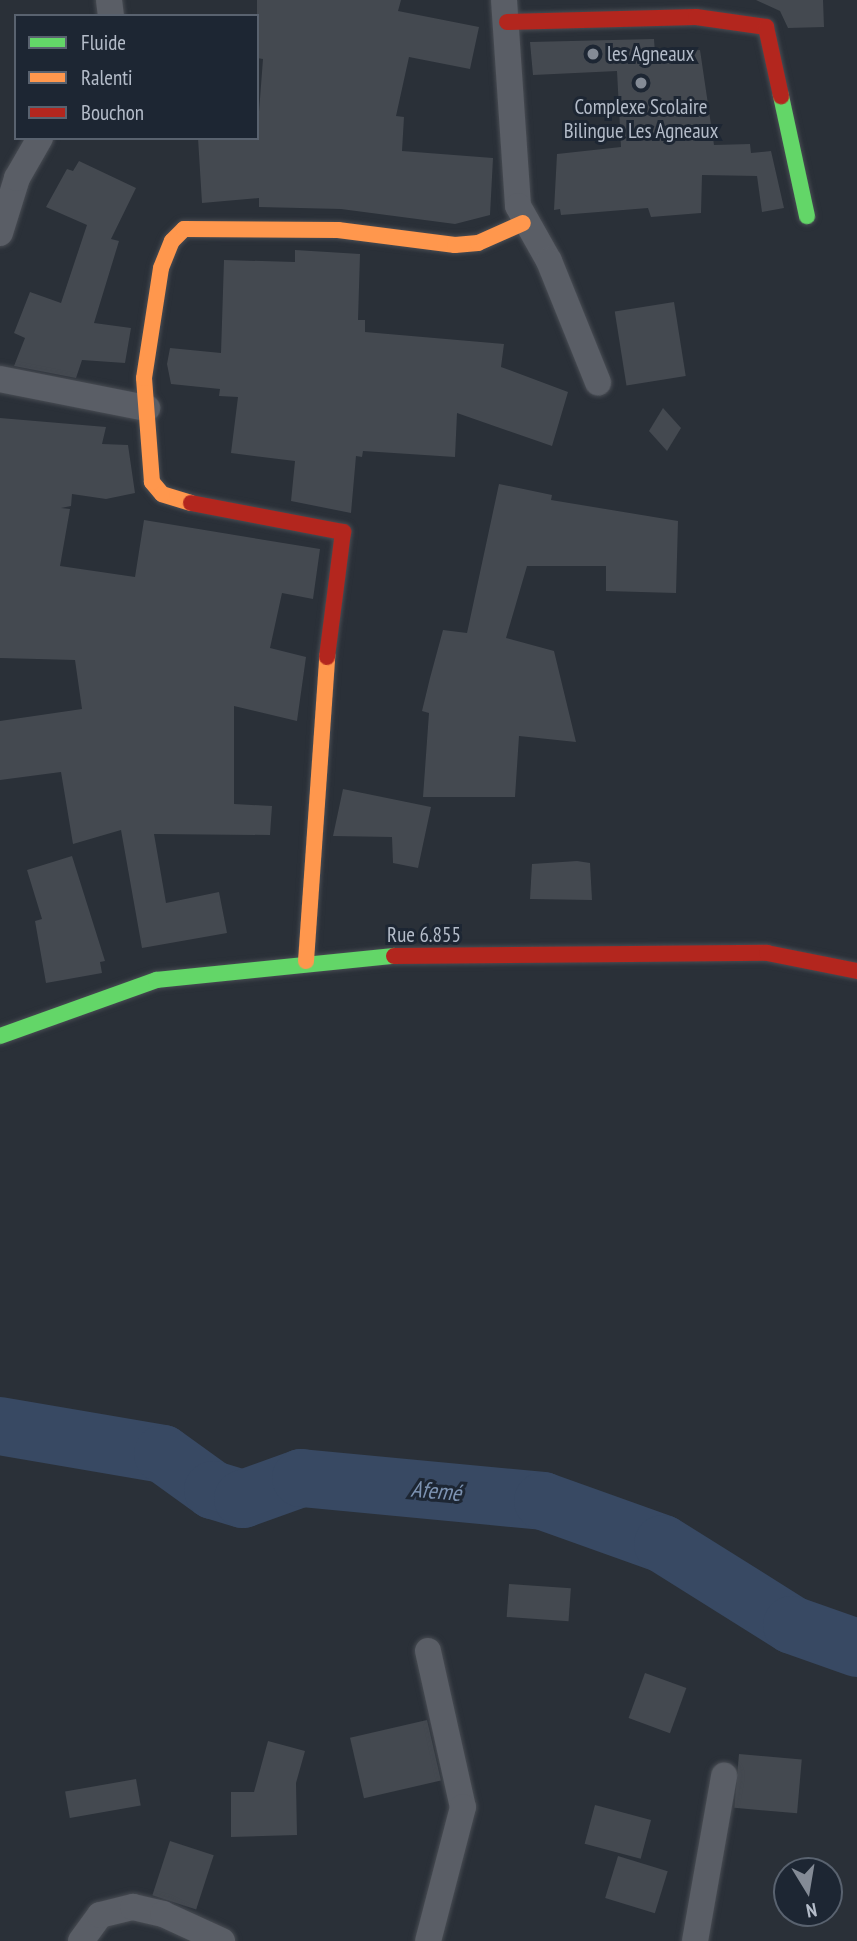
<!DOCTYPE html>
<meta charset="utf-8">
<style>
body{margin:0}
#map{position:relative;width:857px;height:1941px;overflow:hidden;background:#2a3038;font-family:"PT Sans Narrow",sans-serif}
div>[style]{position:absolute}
.river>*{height:58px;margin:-29px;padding:0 29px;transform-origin:29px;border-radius:29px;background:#384963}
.building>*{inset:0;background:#444950;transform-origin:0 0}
.roads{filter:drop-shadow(0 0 2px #484c53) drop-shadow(0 0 2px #484c53)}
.street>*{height:26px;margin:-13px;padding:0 13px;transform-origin:13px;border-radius:13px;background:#5a5e66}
.fast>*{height:16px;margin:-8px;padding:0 8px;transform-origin:8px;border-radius:8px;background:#63d668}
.slow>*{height:16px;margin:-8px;padding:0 8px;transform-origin:8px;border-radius:8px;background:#ff974d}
.jam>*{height:16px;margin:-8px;padding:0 8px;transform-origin:8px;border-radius:8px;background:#b3261e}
.dots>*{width:19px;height:19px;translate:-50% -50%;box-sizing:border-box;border:4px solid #1d2633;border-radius:50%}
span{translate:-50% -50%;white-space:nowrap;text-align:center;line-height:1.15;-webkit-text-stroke:6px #1d2633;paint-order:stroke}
.poi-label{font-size:21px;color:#b4bcc9}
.left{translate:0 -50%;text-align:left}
.street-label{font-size:21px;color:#b4bcc9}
.water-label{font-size:23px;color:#7c92b1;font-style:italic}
.legend{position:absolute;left:14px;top:14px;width:245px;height:126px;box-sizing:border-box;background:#1d2633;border:2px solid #59626f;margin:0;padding:9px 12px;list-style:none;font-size:21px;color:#b4bcc9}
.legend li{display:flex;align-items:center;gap:14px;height:35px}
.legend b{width:35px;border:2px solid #59626f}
.north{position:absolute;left:773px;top:1857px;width:70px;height:70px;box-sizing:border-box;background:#1d2633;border:2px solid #59626f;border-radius:50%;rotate:169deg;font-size:19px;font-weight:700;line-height:28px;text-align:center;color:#b4bcc9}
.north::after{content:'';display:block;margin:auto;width:24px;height:32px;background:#848b96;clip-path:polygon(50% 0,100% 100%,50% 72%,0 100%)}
</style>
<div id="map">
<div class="river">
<div style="left:0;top:1426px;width:165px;rotate:9.7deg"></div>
<div style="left:163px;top:1454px;width:62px;rotate:35.8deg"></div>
<div style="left:213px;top:1490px;width:31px;rotate:17deg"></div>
<div style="left:243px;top:1499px;width:62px;rotate:-19.9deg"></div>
<div style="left:301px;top:1478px;width:243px;rotate:5.4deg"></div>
<div style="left:543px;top:1501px;width:127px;rotate:19.7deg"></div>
<div style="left:663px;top:1544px;width:152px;rotate:32.1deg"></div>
<div style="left:792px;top:1625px;width:69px;rotate:19.5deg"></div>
</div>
<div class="building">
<div style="clip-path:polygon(257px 0,401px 0,398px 11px,479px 27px,470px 69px,409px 57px,396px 116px,404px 117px,402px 151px,493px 158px,490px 215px,455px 224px,341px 209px,259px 207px,259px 198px,202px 203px,198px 138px,257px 138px,263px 59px,257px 58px)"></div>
<div style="clip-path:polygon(756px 0,823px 0,824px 27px,788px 28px,780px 11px)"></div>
<div style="clip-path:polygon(654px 39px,655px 53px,700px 50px,714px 145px,750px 144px,751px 153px,771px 151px,784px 208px,762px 212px,757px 176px,702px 175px,701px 213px,651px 217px,648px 208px,561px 215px,560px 209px,554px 210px,557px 154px,621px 147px,617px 71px,533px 75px,530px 42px)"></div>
<div style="clip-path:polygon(79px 161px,136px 188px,111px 239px,119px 241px,94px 323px,131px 328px,125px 363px,82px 360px,76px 378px,14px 366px,25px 338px,14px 333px,30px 292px,61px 303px,87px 225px,46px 207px,67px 169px,73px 171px)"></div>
<div style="clip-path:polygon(295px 250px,360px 254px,358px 320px,365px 320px,365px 332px,504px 344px,501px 367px,568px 392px,552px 446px,457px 413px,455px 457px,363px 451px,362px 457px,356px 456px,351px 513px,291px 501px,295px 461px,231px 453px,238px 397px,219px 396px,220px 389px,171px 384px,167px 364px,170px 348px,221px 353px,224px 260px,295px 262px)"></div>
<div style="left:674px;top:302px;width:75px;height:60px;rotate:81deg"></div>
<div style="clip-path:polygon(663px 408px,681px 428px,667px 451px,649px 431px)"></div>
<div style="clip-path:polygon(0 418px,106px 427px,102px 444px,128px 445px,135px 493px,106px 499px,72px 494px,71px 506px,61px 508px,70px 509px,60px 566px,135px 577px,144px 520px,320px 549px,313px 599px,282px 593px,270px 648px,306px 657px,297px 721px,234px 706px,234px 804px,272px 806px,270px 835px,154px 834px,166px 903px,219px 892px,227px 933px,142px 948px,121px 830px,73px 844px,61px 772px,0 780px,0 721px,82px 709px,75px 660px,0 658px)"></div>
<div style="clip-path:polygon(499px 484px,552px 495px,551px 500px,678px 521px,676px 593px,606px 591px,606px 566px,527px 566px,506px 638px,554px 651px,576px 742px,519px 736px,515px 797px,423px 797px,429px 713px,422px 711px,430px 678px,443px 630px,467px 633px)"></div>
<div style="clip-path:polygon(343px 789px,431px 807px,418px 868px,393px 863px,392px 837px,333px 836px)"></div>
<div style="clip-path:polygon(72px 856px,105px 961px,100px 962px,102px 973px,46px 983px,35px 921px,42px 919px,27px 870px)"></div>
<div style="clip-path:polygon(577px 861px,590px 863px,592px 900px,530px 899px,532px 864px)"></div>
<div style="left:509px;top:1584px;width:62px;height:33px;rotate:4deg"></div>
<div style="left:645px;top:1673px;width:44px;height:48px;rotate:20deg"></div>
<div style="left:427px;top:1720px;width:62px;height:79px;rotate:77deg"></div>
<div style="clip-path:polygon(268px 1741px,305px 1751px,296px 1783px,297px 1835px,231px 1837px,231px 1792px,254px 1792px)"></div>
<div style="left:739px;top:1754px;width:63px;height:54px;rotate:5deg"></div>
<div style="left:136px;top:1779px;width:27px;height:72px;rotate:80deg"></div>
<div style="left:595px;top:1805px;width:58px;height:40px;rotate:15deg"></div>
<div style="left:170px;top:1841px;width:46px;height:57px;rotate:18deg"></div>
<div style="left:618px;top:1856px;width:52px;height:44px;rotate:17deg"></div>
</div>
<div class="roads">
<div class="street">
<div style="left:109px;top:0;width:16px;rotate:83deg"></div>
<div style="left:504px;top:0;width:206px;rotate:86.1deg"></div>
<div style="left:518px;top:206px;width:63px;rotate:60.6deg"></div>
<div style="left:549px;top:261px;width:131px;rotate:68deg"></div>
<div style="left:0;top:233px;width:58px;rotate:-72.8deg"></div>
<div style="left:17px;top:178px;width:46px;rotate:-60.1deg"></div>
<div style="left:0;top:379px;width:150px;rotate:11.2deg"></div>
<div style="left:428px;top:1651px;width:160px;rotate:77.4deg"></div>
<div style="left:463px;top:1807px;width:138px;rotate:104.6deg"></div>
<div style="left:81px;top:1941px;width:32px;rotate:-54deg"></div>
<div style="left:100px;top:1915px;width:34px;rotate:-14deg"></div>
<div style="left:133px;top:1907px;width:31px;rotate:13deg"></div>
<div style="left:163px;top:1914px;width:65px;rotate:24.6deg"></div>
<div style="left:695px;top:1941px;width:168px;rotate:-80deg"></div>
</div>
<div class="fast">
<div style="left:781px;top:96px;width:123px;rotate:77.8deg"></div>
<div style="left:0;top:1036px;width:166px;rotate:-19.7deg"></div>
<div style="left:156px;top:980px;width:239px;rotate:-5.8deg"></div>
</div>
<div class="slow">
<div style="left:191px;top:503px;width:30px;rotate:-163deg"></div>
<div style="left:162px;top:494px;width:16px;rotate:-130deg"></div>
<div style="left:152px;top:482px;width:104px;rotate:-94.4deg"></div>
<div style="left:144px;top:378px;width:111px;rotate:-81.2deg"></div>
<div style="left:161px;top:268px;width:29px;rotate:-68deg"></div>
<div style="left:172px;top:241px;width:17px;rotate:-45deg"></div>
<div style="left:184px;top:229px;width:154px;rotate:0.4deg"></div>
<div style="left:338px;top:230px;width:118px;rotate:7.3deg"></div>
<div style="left:455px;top:245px;width:23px;rotate:-5deg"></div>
<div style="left:478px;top:243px;width:49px;rotate:-24deg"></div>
<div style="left:306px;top:961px;width:305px;rotate:-86deg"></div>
</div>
<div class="jam">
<div style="left:507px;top:22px;width:189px;rotate:-1.5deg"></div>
<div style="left:696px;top:17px;width:71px;rotate:8.1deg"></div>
<div style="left:766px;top:27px;width:71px;rotate:77.7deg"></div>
<div style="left:191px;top:503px;width:155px;rotate:10.8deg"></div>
<div style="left:343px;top:532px;width:126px;rotate:97.3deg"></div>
<div style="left:394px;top:956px;width:373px;rotate:-0.5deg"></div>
<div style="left:767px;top:953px;width:92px;rotate:11.3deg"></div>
</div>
</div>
<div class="dots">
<div style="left:593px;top:54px;background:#848b96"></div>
<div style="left:641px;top:83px;background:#848b96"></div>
</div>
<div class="poi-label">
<span class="left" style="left:607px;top:54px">les Agneaux</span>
<span style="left:641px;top:119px">Complexe Scolaire<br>Bilingue Les Agneaux</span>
</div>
<div class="street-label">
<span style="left:424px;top:935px">Rue 6.855</span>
</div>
<div class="water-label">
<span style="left:436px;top:1491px;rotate:5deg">Afemé</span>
</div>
<ul class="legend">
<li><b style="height:9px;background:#63d668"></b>Fluide</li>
<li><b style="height:9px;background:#ff974d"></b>Ralenti</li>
<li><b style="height:9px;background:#b3261e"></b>Bouchon</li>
</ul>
<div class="north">N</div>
</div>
